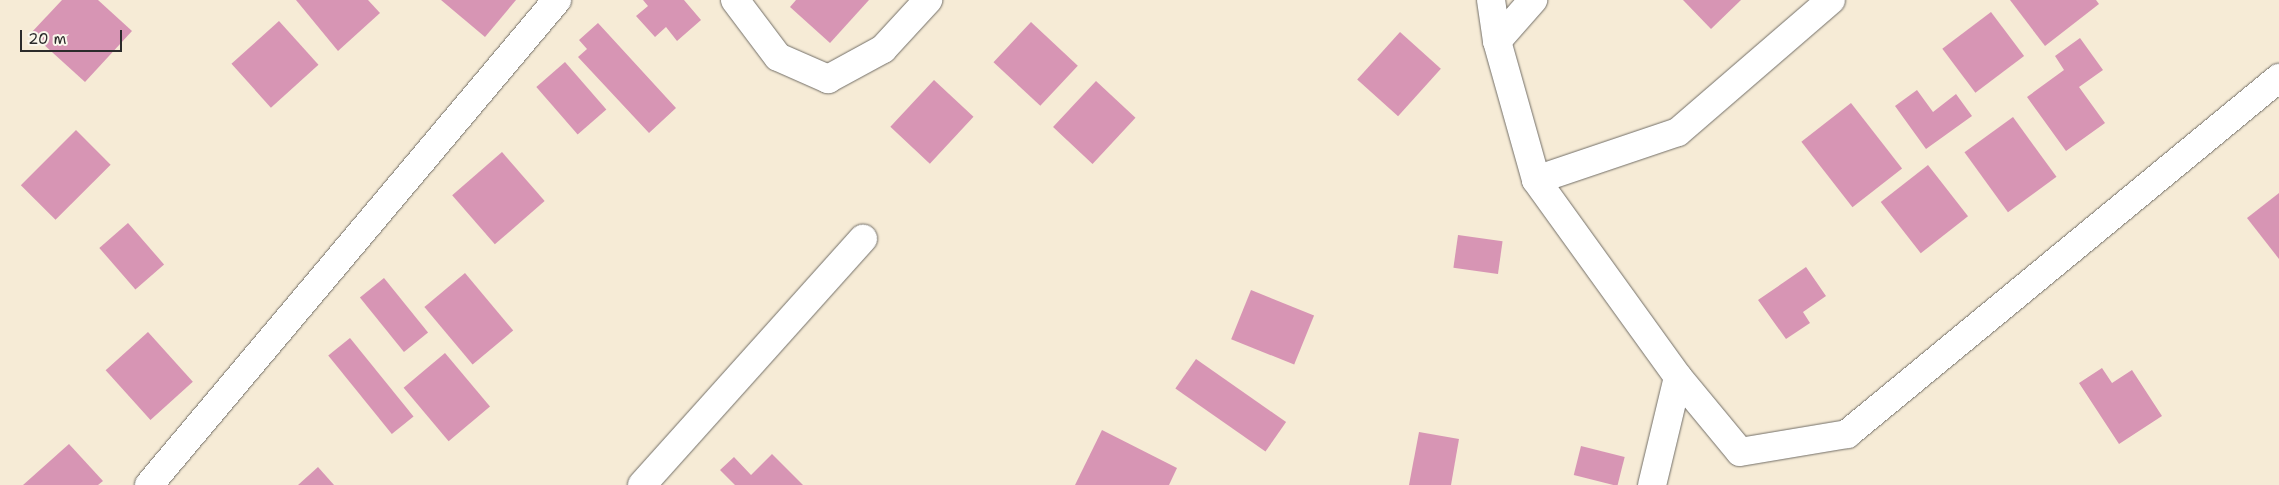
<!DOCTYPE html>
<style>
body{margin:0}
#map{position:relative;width:2279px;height:485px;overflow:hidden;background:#f6ebd6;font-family:"Shantell Sans",sans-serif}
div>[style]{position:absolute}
.building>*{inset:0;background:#d795b4;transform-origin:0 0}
.roads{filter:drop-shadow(0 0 1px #726e67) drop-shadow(0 0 1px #726e67)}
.minor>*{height:28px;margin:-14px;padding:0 14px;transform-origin:14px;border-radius:14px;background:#fff}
span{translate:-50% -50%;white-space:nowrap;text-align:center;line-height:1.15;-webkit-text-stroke:4px #fbf7ec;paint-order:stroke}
.scale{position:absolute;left:20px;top:30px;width:102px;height:22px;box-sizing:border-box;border:2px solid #2b2b2b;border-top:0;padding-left:6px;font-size:15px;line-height:18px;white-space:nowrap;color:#2b2b2b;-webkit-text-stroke:4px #fbf7ec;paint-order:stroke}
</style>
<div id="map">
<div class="building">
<div style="clip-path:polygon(62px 0,98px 0,132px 31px,85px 82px,31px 33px)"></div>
<div style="clip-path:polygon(296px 0,368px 0,380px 13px,338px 51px)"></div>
<div style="clip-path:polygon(441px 0,516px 0,485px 37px)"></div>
<div style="clip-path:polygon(643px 0,684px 0,701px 20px,677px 41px,666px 27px,655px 37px,636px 16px,648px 6px)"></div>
<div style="clip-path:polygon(796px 0,869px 0,830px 43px,790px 7px)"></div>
<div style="clip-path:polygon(1683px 0,1741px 0,1711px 29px)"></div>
<div style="clip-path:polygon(2010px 0,2096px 0,2099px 4px,2045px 46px)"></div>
<div style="left:1991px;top:12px;width:55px;height:61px;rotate:53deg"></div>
<div style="left:279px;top:21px;width:59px;height:64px;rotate:48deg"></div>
<div style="left:1031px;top:22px;width:64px;height:55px;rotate:43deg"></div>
<div style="clip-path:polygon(598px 23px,676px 108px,649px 133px,578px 57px,587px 49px,579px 40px)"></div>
<div style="left:1400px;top:32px;width:55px;height:64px;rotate:42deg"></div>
<div style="clip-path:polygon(2080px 38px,2103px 70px,2079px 87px,2105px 123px,2066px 151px,2027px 97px,2064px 70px,2055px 56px)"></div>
<div style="left:565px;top:62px;width:63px;height:38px;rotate:49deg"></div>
<div style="left:934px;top:80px;width:54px;height:64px;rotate:43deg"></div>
<div style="left:1096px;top:81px;width:54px;height:63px;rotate:43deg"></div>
<div style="clip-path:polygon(1917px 90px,1933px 112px,1956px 94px,1972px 116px,1926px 149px,1895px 106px)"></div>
<div style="left:1851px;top:103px;width:83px;height:63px;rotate:52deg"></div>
<div style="left:2013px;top:117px;width:74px;height:60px;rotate:54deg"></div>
<div style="left:76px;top:130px;width:49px;height:78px;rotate:45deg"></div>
<div style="left:502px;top:152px;width:65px;height:66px;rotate:49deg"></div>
<div style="left:1928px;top:165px;width:65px;height:60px;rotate:52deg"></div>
<div style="clip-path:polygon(2279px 193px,2279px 259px,2247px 218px)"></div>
<div style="left:128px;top:223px;width:55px;height:38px;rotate:49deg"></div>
<div style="left:1458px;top:235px;width:45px;height:33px;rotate:8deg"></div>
<div style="clip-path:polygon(1806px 267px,1826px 296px,1803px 312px,1810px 323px,1786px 339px,1758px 300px)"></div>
<div style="left:465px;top:273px;width:75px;height:53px;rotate:50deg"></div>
<div style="left:384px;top:278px;width:70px;height:31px;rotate:51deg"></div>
<div style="left:1251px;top:290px;width:68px;height:53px;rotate:22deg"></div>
<div style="left:148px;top:332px;width:67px;height:57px;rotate:48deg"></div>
<div style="left:350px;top:338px;width:101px;height:28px;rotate:51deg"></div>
<div style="left:445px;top:353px;width:70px;height:54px;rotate:50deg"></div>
<div style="left:1196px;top:359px;width:110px;height:36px;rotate:35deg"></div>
<div style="clip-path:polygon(2102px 368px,2112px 383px,2132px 370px,2162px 416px,2119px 444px,2079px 383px)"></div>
<div style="clip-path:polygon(1102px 430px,1177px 468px,1169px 485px,1075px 485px)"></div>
<div style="clip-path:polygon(1419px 432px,1459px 439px,1451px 485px,1409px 485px)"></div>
<div style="clip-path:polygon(69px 444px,103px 481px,98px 485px,23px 485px)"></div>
<div style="left:1581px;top:446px;width:45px;height:30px;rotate:14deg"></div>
<div style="clip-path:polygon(772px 454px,803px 485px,735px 485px,720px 470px,734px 457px,751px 475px)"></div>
<div style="clip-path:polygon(318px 467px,334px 485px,298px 485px)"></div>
</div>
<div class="roads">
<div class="minor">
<div style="left:735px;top:0;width:71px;rotate:53deg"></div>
<div style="left:778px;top:57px;width:55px;rotate:23.7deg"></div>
<div style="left:828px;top:79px;width:63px;rotate:-28.6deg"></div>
<div style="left:883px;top:49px;width:67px;rotate:-47.4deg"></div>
<div style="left:1491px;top:0;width:41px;rotate:81.7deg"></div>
<div style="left:1497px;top:41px;width:144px;rotate:74.3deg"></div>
<div style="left:1536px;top:180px;width:243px;rotate:54.2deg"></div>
<div style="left:1678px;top:377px;width:111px;rotate:103.5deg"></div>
<div style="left:1497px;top:41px;width:55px;rotate:-48.7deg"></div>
<div style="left:1536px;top:180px;width:150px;rotate:-18.7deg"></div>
<div style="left:1678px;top:132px;width:202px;rotate:-40.8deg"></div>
<div style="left:1678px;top:377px;width:97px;rotate:50.4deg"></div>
<div style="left:1740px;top:452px;width:109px;rotate:-9.5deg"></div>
<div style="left:1847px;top:434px;width:560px;rotate:-39.49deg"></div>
<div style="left:149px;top:485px;width:634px;rotate:-49.93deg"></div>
<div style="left:642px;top:485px;width:331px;rotate:-48.1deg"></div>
</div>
</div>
<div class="scale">20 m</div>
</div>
